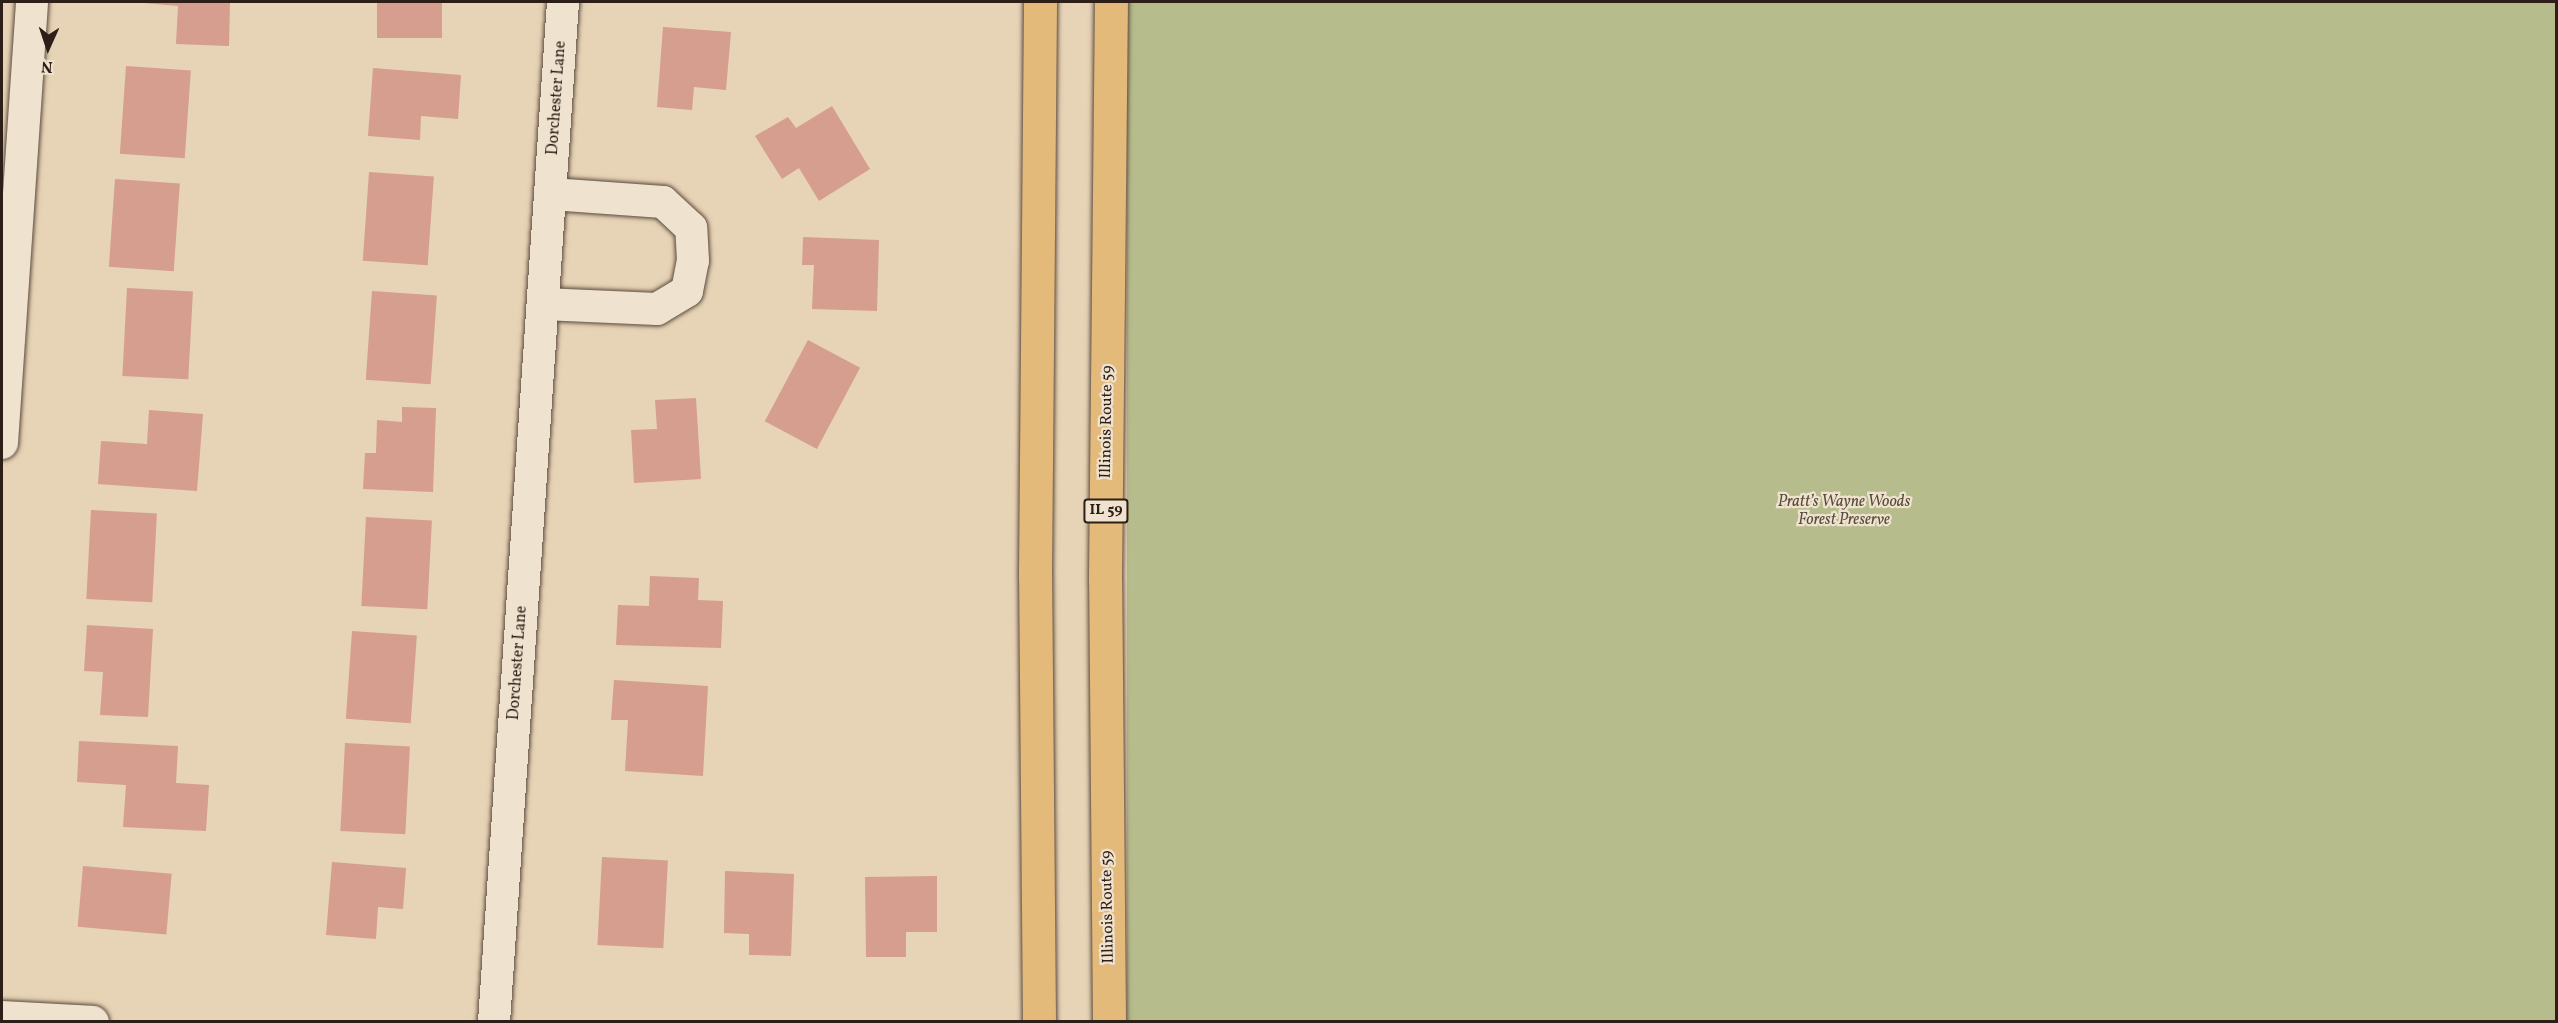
<!DOCTYPE html>
<meta charset="utf-8">
<style>
body{margin:0}
#map{position:relative;width:2558px;height:1023px;overflow:hidden;background:#e7d3b5;font-family:Vollkorn,serif}
div>[style]{position:absolute}
.green>*{inset:0;background:#b7bc8c;transform-origin:0 0}
.building>*{inset:0;background:#d59e8e;transform-origin:0 0}
.roads{filter:drop-shadow(0 0 2px #5c4b3e) drop-shadow(0 0 2px #5c4b3e)}
.street>*{height:32px;margin:-16px;padding:0 16px;transform-origin:16px;border-radius:16px;background:#efe2cf}
.primary>*{height:33px;margin:-16.5px;padding:0 16.5px;transform-origin:16.5px;border-radius:16.5px;background:#e4ba7a}
span{translate:-50% -50%;white-space:nowrap;text-align:center;line-height:1.15;-webkit-text-stroke:4.5px #efe2cf;paint-order:stroke}
.shield-label span{padding:2px 4px;background:#efe2cf;border:2px solid;border-radius:4px;-webkit-text-stroke-width:0}
.shield-label{font-size:15px;color:#2d1e17;font-weight:700}
.street-label{font-size:16px;color:#2d1e17}
.park-label{font-size:16px;color:#564d3a;font-style:italic}
.frame{position:absolute;inset:0;border:3px solid #2d1e17;pointer-events:none}
.north{position:absolute;left:18px;top:18px;width:60px;height:60px;-webkit-text-stroke:4px #efe2cf;paint-order:stroke;rotate:183deg;font-size:16px;font-weight:700;line-height:24px;text-align:center;color:#2d1e17}
.north::after{content:'';display:block;margin:auto;width:21px;height:27px;background:#2d1e17;clip-path:polygon(50% 0,100% 100%,50% 72%,0 100%)}
</style>
<div id="map">
<div class="green">
<div style="left:1127px;top:2px;width:1429px;height:1019px"></div>
</div>
<div class="building">
<div style="clip-path:polygon(132px 2px,230px 2px,229px 46px,176px 44px,178px 6px)"></div>
<div style="left:377px;top:2px;width:65px;height:36px"></div>
<div style="clip-path:polygon(663px 27px,731px 32px,726px 90px,694px 87px,692px 110px,657px 107px)"></div>
<div style="left:126px;top:66px;width:65px;height:88px;rotate:4deg"></div>
<div style="clip-path:polygon(373px 68px,461px 75px,458px 119px,421px 116px,420px 140px,368px 136px)"></div>
<div style="clip-path:polygon(832px 106px,870px 169px,819px 201px,799px 168px,782px 179px,755px 136px,788px 117px,796px 128px)"></div>
<div style="left:369px;top:172px;width:65px;height:89px;rotate:4deg"></div>
<div style="left:115px;top:179px;width:65px;height:88px;rotate:4deg"></div>
<div style="clip-path:polygon(803px 237px,879px 240px,877px 311px,812px 309px,814px 265px,802px 265px)"></div>
<div style="left:127px;top:288px;width:66px;height:88px;rotate:3deg"></div>
<div style="left:372px;top:291px;width:65px;height:89px;rotate:4deg"></div>
<div style="left:808px;top:340px;width:59px;height:92px;rotate:28deg"></div>
<div style="clip-path:polygon(696px 398px,701px 479px,634px 483px,631px 430px,657px 429px,655px 400px)"></div>
<div style="clip-path:polygon(402px 407px,436px 408px,433px 492px,363px 489px,365px 453px,376px 453px,377px 420px,402px 422px)"></div>
<div style="clip-path:polygon(149px 410px,203px 414px,197px 491px,98px 484px,101px 441px,147px 444px)"></div>
<div style="left:91px;top:510px;width:66px;height:89px;rotate:3deg"></div>
<div style="left:366px;top:517px;width:66px;height:89px;rotate:3deg"></div>
<div style="clip-path:polygon(650px 576px,699px 578px,698px 600px,723px 601px,721px 648px,616px 645px,618px 605px,649px 606px)"></div>
<div style="clip-path:polygon(87px 625px,153px 629px,148px 717px,100px 715px,103px 672px,84px 671px)"></div>
<div style="left:352px;top:631px;width:65px;height:88px;rotate:4deg"></div>
<div style="clip-path:polygon(614px 680px,708px 686px,703px 776px,625px 771px,628px 720px,611px 720px)"></div>
<div style="clip-path:polygon(79px 741px,178px 746px,176px 783px,209px 785px,206px 831px,123px 827px,126px 785px,77px 782px)"></div>
<div style="left:345px;top:743px;width:65px;height:88px;rotate:3deg"></div>
<div style="left:602px;top:857px;width:66px;height:88px;rotate:3deg"></div>
<div style="clip-path:polygon(332px 862px,406px 868px,403px 909px,378px 907px,376px 939px,326px 935px)"></div>
<div style="left:83px;top:866px;width:89px;height:61px;rotate:5deg"></div>
<div style="clip-path:polygon(725px 871px,794px 874px,791px 956px,749px 955px,749px 934px,724px 933px)"></div>
<div style="clip-path:polygon(937px 876px,937px 932px,906px 932px,906px 957px,866px 957px,865px 877px)"></div>
</div>
<div class="roads">
<div class="street">
<div style="left:543px;top:304px;width:114px;rotate:2.5deg"></div>
<div style="left:657px;top:309px;width:35px;rotate:-31deg"></div>
<div style="left:687px;top:291px;width:31px;rotate:-79deg"></div>
<div style="left:693px;top:261px;width:33px;rotate:-93deg"></div>
<div style="left:691px;top:228px;width:38px;rotate:-137deg"></div>
<div style="left:663px;top:202px;width:112px;rotate:-175.9deg"></div>
<div style="left:2px;top:443px;width:442px;rotate:-86.1deg"></div>
<div style="left:2px;top:1017px;width:91px;rotate:3.1deg"></div>
<div style="left:494px;top:1022px;width:1022px;rotate:-86.13deg"></div>
</div>
<div class="primary">
<div style="left:1039px;top:1022px;width:446px;rotate:-90.5deg"></div>
<div style="left:1035px;top:576px;width:574px;rotate:-89.5deg"></div>
<div style="left:1109px;top:1022px;width:442px;rotate:-90.5deg"></div>
<div style="left:1105px;top:580px;width:578px;rotate:-89.41deg"></div>
</div>
</div>
<div class="shield-label">
<span style="left:1106px;top:511px">IL 59</span>
</div>
<div class="street-label">
<span style="left:557px;top:98px;rotate:-86deg">Dorchester Lane</span>
<span style="left:1107px;top:422px;rotate:-89deg">Illinois Route 59</span>
<span style="left:518px;top:663px;rotate:-86deg">Dorchester Lane</span>
<span style="left:1108px;top:907px;rotate:-91deg">Illinois Route 59</span>
</div>
<div class="park-label">
<span style="left:1844px;top:511px">Pratt’s Wayne Woods<br>Forest Preserve</span>
</div>
<div class="frame"></div>
<div class="north">N</div>
</div>
